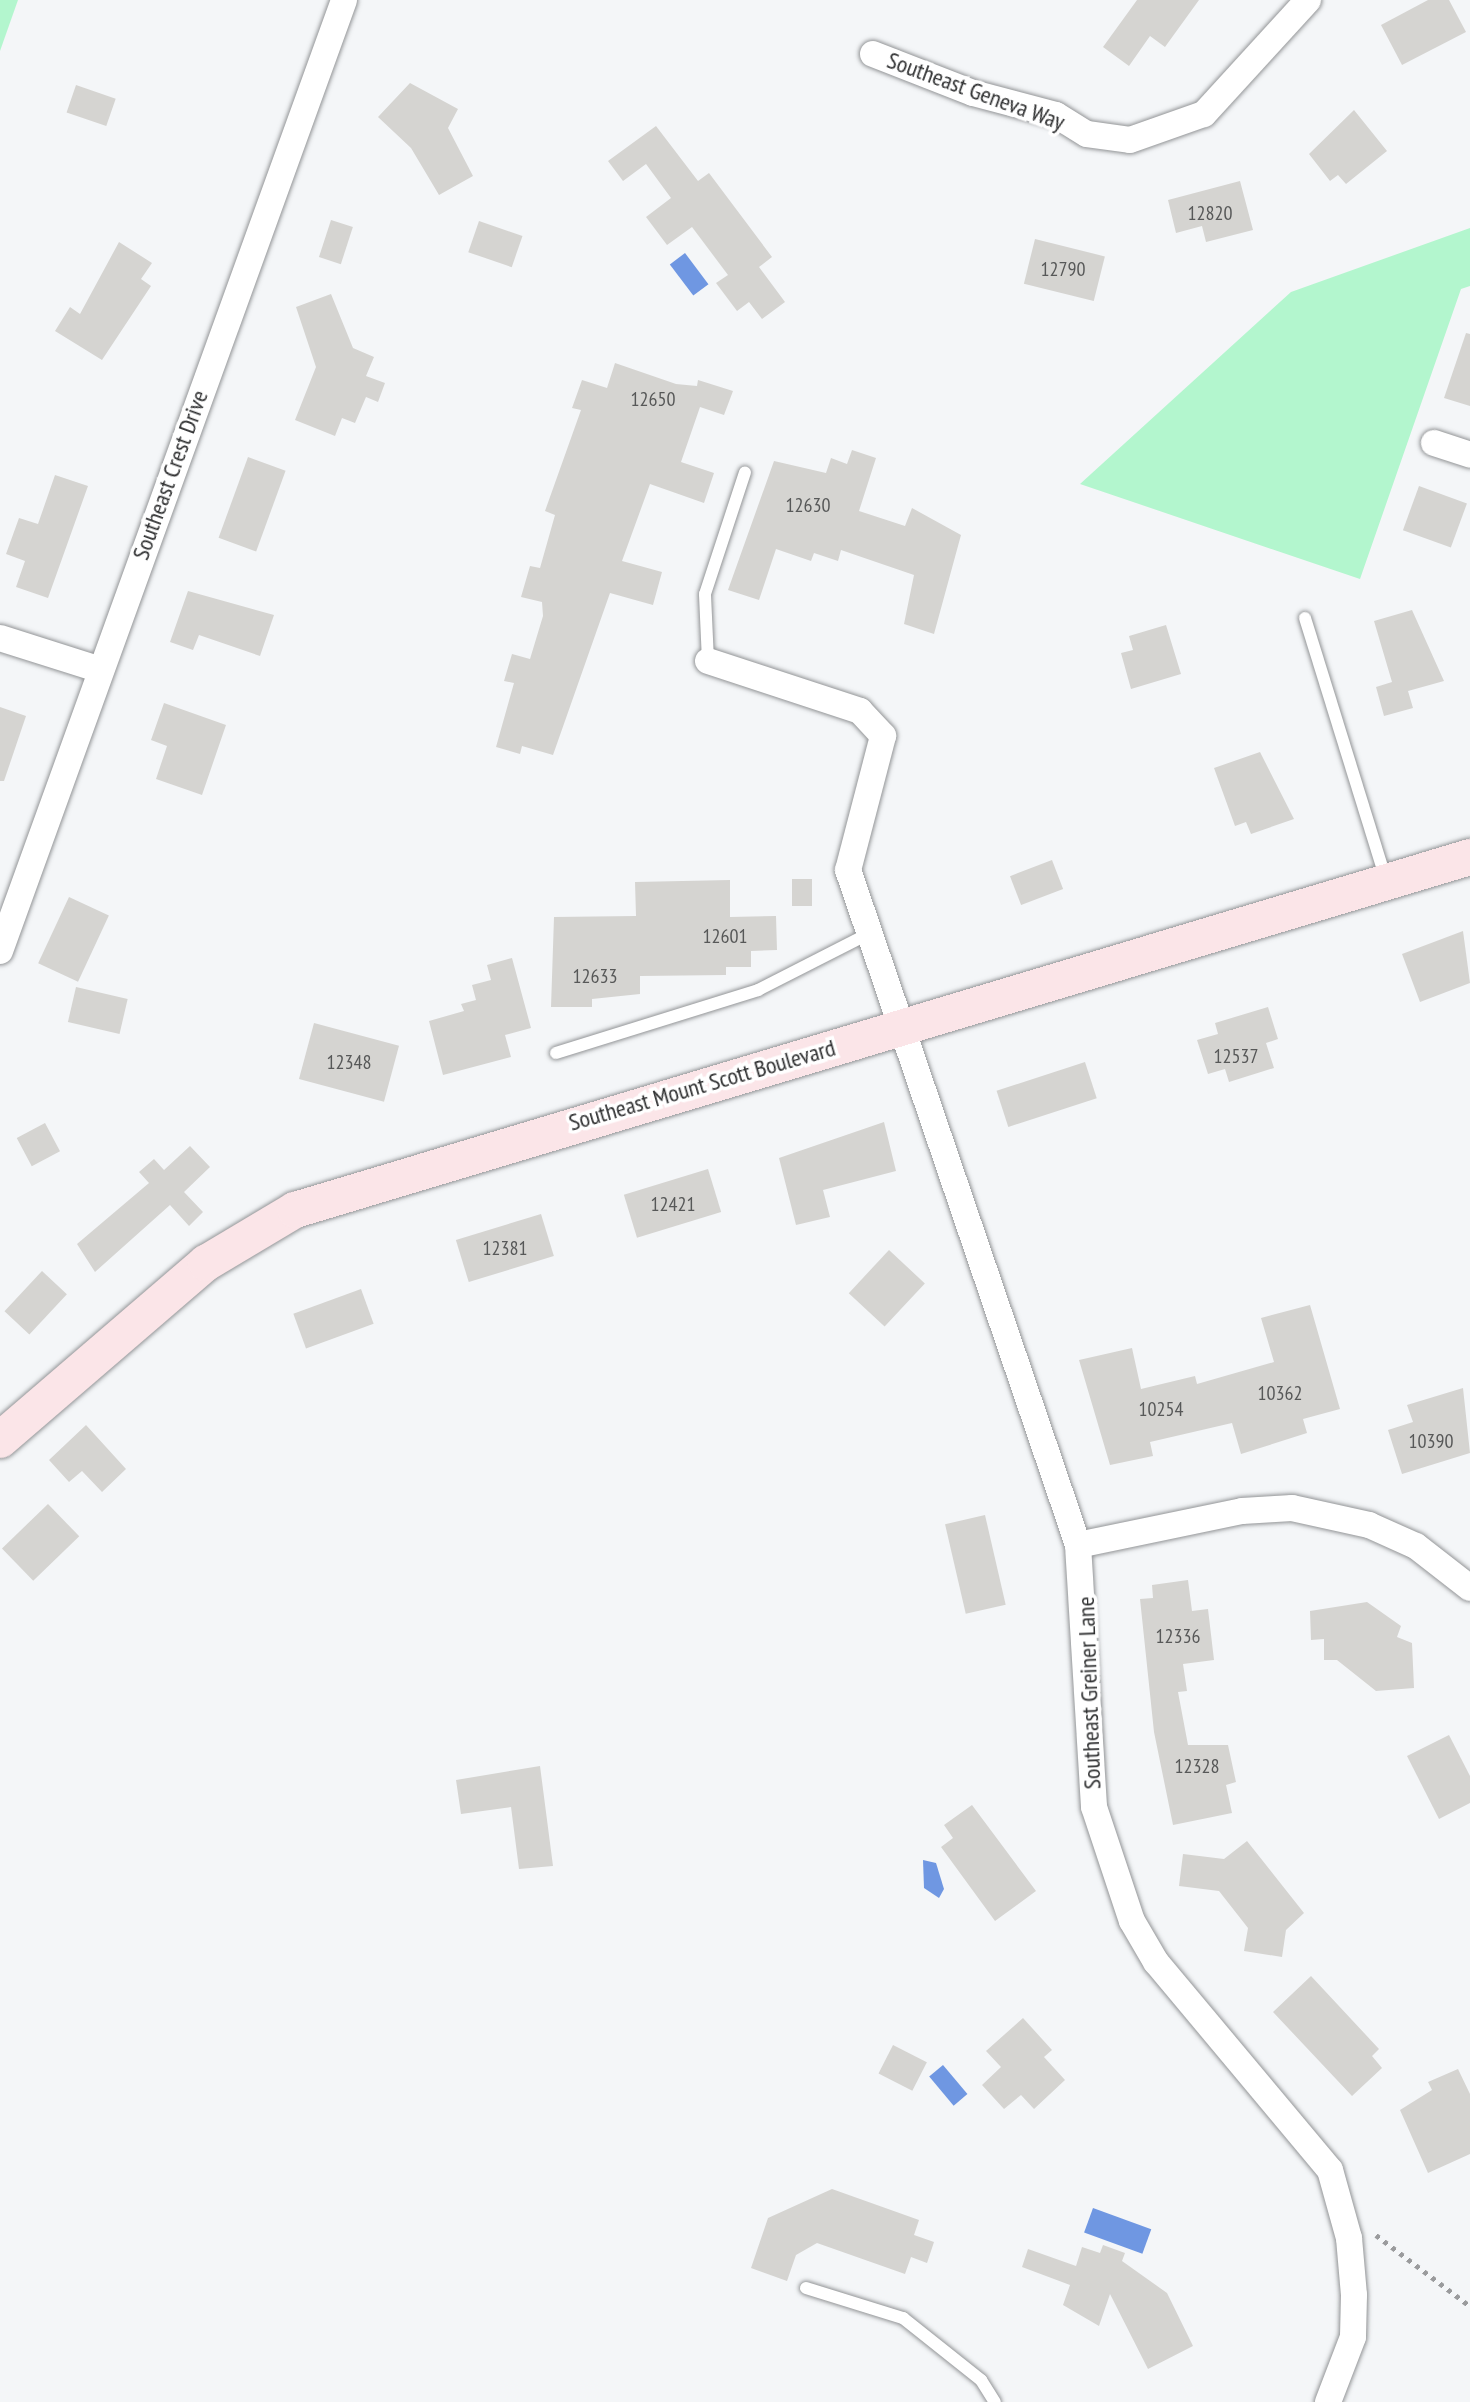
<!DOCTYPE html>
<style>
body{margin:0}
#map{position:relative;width:1470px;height:2402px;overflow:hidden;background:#f4f6f8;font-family:"PT Sans Narrow",sans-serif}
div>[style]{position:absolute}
.green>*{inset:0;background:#b3f6ce}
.water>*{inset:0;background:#6f97e2;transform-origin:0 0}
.building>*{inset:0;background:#d5d4d1;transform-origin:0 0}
.path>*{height:5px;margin-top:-2.5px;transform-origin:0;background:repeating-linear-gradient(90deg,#9a9b9d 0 4px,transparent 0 10px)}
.roads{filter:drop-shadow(0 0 2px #939597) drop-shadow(0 0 2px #939597)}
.service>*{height:12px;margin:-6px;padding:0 6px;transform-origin:6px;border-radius:6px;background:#fff}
.minor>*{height:26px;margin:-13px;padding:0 13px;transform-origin:13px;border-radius:13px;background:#fff}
.secondary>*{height:36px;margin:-18px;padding:0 18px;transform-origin:18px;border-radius:18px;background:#fbe5e8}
span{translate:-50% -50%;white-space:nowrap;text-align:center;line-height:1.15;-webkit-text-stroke:7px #fff;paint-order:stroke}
.number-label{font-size:20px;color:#575858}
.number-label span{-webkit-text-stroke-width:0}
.street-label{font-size:24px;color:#2d2e2f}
</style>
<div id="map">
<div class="green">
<div style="clip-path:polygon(0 0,18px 0,0 51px)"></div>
<div style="clip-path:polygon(1470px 228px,1470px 286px,1461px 289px,1360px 579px,1080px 484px,1291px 292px)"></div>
</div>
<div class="water">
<div style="left:685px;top:253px;width:39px;height:19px;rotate:53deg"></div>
<div style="clip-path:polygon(923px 1860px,936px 1863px,944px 1889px,939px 1898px,924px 1888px)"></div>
<div style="left:943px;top:2065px;width:38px;height:18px;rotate:50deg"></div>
<div style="left:1093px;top:2208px;width:62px;height:26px;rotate:20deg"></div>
</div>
<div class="building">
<div style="clip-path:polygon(1137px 0,1199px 0,1165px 47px,1150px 36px,1129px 66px,1103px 47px)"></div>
<div style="clip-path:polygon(1428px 0,1449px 0,1466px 32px,1402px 65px,1381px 25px)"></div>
<div style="clip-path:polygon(410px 83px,458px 109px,448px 128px,473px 176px,439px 195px,411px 148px,378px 117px)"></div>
<div style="left:76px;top:85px;width:42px;height:29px;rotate:19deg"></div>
<div style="clip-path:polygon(1354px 110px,1387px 151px,1346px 184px,1338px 175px,1330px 181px,1309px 154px)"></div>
<div style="clip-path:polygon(656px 126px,698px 181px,709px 173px,772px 257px,759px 267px,785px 302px,762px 319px,749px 302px,737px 311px,716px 283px,728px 275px,692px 227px,667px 245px,646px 217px,671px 198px,646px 164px,623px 181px,608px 161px)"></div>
<div style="clip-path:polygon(1240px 181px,1253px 230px,1206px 242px,1202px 226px,1176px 233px,1168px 200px)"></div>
<div style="left:331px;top:220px;width:23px;height:39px;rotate:18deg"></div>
<div style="left:479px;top:221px;width:46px;height:33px;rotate:19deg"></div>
<div style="left:1035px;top:239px;width:72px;height:46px;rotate:14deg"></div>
<div style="clip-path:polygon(119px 242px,152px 263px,141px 279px,151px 286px,102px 360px,55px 331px,70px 307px,80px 314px)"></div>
<div style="clip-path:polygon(331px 294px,353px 348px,374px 357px,366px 376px,385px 383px,378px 402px,366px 397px,355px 423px,342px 418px,335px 436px,295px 420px,316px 367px,296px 307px)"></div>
<div style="clip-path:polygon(1466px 333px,1470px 334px,1470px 406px,1444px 398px)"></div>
<div style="clip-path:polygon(615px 363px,676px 384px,697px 386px,698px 380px,733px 391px,724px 415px,700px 407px,681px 462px,714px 473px,704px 503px,650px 484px,622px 561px,662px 572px,653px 605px,610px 593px,553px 755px,522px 746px,520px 754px,496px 747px,514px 683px,504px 681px,512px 654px,530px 659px,543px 616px,542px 602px,521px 597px,530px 566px,540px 568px,555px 515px,545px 511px,581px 410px,572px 408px,582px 380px,607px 388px)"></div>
<div style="clip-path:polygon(852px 450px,876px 458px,859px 511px,905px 526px,912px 508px,961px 535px,934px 634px,904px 624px,914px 575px,841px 550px,838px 561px,814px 553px,811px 561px,776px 549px,759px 600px,728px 590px,774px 461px,826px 473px,831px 458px,847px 464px)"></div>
<div style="left:248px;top:457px;width:40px;height:86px;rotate:20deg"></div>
<div style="clip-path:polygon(55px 475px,88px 486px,48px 598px,16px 587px,25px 561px,6px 554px,19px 518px,38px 524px)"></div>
<div style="left:1419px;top:486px;width:51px;height:47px;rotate:20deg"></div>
<div style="clip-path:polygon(188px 591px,274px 615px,260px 656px,199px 635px,193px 650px,170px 642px)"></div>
<div style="clip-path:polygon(1412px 610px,1444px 681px,1408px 691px,1413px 708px,1384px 716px,1376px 687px,1392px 682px,1374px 621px)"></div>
<div style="clip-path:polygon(1166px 625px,1181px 674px,1131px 689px,1121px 653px,1133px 650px,1129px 636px)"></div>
<div style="clip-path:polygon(164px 703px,226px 725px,202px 795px,156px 779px,167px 746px,151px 740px)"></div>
<div style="clip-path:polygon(0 707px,26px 716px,4px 781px,0 781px)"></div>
<div style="clip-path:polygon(1260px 752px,1294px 819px,1251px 834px,1246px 822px,1235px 826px,1214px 768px)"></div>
<div style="left:1052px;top:860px;width:31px;height:45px;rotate:69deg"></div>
<div style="left:792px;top:879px;width:20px;height:27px"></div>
<div style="clip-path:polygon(730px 880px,730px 917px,776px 916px,777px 950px,751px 951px,751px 967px,726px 967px,726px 975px,640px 976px,640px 994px,592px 999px,592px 1007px,551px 1007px,554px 917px,636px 916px,635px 882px)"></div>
<div style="left:69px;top:897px;width:44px;height:73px;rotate:25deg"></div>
<div style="clip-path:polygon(1463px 931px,1470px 983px,1420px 1002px,1402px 954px)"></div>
<div style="clip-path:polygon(512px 958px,531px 1028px,505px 1035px,511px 1057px,443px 1075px,429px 1021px,464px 1011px,461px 1004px,476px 1000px,472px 985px,491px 980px,487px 965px)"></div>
<div style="left:76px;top:987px;width:53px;height:36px;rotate:13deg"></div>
<div style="clip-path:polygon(1268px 1007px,1278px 1039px,1266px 1043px,1274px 1068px,1229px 1082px,1225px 1069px,1208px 1074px,1197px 1040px,1218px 1034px,1215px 1023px)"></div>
<div style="left:314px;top:1023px;width:88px;height:58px;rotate:15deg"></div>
<div style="left:1085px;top:1062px;width:38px;height:93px;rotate:72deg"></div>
<div style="clip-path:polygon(884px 1122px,896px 1171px,823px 1190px,830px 1217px,796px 1225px,779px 1158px)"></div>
<div style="left:45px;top:1123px;width:32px;height:32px;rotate:62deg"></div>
<div style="clip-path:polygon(190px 1146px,210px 1167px,184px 1192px,203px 1212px,189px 1226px,170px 1205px,95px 1272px,77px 1244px,149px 1183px,139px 1172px,154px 1159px,164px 1170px)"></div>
<div style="left:708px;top:1169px;width:45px;height:88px;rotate:73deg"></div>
<div style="left:541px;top:1214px;width:44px;height:89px;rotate:73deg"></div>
<div style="left:889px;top:1250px;width:49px;height:59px;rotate:43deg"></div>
<div style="left:42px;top:1271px;width:34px;height:55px;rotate:43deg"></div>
<div style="left:361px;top:1289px;width:37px;height:72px;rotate:70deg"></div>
<div style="clip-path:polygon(1310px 1305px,1340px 1409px,1303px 1419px,1307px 1433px,1241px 1454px,1232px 1423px,1150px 1442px,1153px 1456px,1110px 1465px,1079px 1360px,1132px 1348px,1141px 1389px,1195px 1376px,1197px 1384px,1274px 1362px,1261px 1318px)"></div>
<div style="clip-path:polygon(1463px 1388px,1470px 1453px,1402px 1474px,1388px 1430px,1413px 1422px,1407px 1405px)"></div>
<div style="clip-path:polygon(86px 1425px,126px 1469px,102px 1492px,82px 1471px,69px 1482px,49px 1460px)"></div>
<div style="left:48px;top:1504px;width:45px;height:64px;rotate:46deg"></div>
<div style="left:985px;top:1515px;width:92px;height:41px;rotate:77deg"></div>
<div style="clip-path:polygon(1188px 1580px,1192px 1611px,1208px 1609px,1214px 1660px,1183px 1664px,1187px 1691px,1178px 1692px,1188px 1745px,1228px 1745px,1236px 1782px,1226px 1785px,1232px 1813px,1173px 1825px,1154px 1732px,1140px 1599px,1153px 1598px,1152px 1585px)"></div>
<div style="clip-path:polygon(1367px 1602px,1401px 1626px,1397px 1637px,1412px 1643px,1414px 1688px,1376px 1691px,1337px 1660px,1324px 1660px,1324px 1639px,1311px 1640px,1310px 1611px)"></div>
<div style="clip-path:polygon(1449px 1735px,1470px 1776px,1470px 1803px,1439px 1819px,1407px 1756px)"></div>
<div style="clip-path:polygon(540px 1766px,553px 1866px,519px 1869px,511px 1807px,461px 1814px,456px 1780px)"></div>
<div style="clip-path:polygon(972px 1805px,1036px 1891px,995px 1921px,941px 1847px,953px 1838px,944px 1825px)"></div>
<div style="clip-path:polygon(1247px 1841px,1304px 1913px,1286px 1930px,1282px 1957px,1244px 1951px,1248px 1928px,1219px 1891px,1179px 1886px,1183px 1854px,1224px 1859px)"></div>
<div style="clip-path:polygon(1311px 1976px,1379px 2049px,1372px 2056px,1382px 2068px,1352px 2096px,1273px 2012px)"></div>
<div style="clip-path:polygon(1023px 2018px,1052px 2050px,1044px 2057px,1065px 2080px,1034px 2109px,1021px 2095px,1004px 2109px,982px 2085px,1001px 2067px,986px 2051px)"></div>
<div style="left:893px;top:2045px;width:38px;height:32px;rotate:27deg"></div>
<div style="clip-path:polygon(1458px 2069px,1470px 2094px,1470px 2154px,1428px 2173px,1400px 2110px,1432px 2090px,1428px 2082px)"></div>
<div style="clip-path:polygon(832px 2189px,919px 2220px,914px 2235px,934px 2242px,927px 2263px,911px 2257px,905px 2274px,817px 2243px,796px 2255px,787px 2281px,751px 2268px,768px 2218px)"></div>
<div style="clip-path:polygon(1103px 2245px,1125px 2253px,1122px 2261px,1167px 2293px,1193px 2346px,1148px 2369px,1110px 2294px,1099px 2326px,1063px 2305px,1070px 2285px,1022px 2267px,1028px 2249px,1076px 2266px,1082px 2247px,1100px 2253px)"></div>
</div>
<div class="path">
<div style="left:1376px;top:2235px;width:118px;rotate:37.1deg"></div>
</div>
<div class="roads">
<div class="service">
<div style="left:1305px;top:618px;width:273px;rotate:72.8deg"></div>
<div style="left:708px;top:661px;width:67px;rotate:-92.6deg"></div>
<div style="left:705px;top:594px;width:128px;rotate:-71.8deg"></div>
<div style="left:556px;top:1053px;width:212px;rotate:-17.3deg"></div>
<div style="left:758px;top:990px;width:121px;rotate:-27deg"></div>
<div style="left:806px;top:2288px;width:102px;rotate:17.2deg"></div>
<div style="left:903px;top:2318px;width:100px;rotate:38.5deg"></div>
<div style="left:981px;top:2380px;width:26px;rotate:58deg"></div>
</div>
<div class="minor">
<div style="left:873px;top:54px;width:107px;rotate:21.3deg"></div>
<div style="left:973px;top:93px;width:86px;rotate:14.8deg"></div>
<div style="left:1056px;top:115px;width:36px;rotate:32deg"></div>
<div style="left:1087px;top:134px;width:43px;rotate:7.9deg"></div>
<div style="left:1130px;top:140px;width:78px;rotate:-19.4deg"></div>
<div style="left:1204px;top:114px;width:154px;rotate:-47.6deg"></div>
<div style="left:1434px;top:443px;width:38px;rotate:18deg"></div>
<div style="left:0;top:638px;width:103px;rotate:17.6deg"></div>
<div style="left:708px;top:661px;width:160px;rotate:18.2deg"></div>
<div style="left:860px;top:711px;width:34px;rotate:47deg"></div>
<div style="left:883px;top:736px;width:138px;rotate:104.6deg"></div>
<div style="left:848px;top:870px;width:713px;rotate:71.18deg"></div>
<div style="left:1078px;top:1545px;width:262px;rotate:86.5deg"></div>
<div style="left:1094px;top:1807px;width:120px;rotate:71.6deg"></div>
<div style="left:1132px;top:1921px;width:48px;rotate:59.7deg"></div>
<div style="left:1156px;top:1962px;width:271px;rotate:50.1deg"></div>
<div style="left:1330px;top:2170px;width:71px;rotate:74.4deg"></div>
<div style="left:1349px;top:2238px;width:57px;rotate:85deg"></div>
<div style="left:1354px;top:2295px;width:42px;rotate:91.4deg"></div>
<div style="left:1353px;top:2337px;width:70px;rotate:111deg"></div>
<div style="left:0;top:951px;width:1011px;rotate:-70.11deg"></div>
<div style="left:1078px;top:1545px;width:167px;rotate:-11.7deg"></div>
<div style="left:1242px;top:1511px;width:50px;rotate:-3.4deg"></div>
<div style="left:1292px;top:1508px;width:79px;rotate:12.4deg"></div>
<div style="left:1369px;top:1525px;width:51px;rotate:24.1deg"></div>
<div style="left:1416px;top:1546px;width:68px;rotate:37.9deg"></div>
</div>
<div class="secondary">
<div style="left:0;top:1440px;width:272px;rotate:-40.7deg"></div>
<div style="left:206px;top:1263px;width:104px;rotate:-30.8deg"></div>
<div style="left:295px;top:1210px;width:1227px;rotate:-16.72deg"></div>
</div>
</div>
<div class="number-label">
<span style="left:1210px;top:213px">12820</span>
<span style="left:1063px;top:269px">12790</span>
<span style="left:653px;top:399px">12650</span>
<span style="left:808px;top:505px">12630</span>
<span style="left:725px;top:936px">12601</span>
<span style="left:595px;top:976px">12633</span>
<span style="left:1236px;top:1056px">12537</span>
<span style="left:349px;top:1062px">12348</span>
<span style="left:673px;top:1204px">12421</span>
<span style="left:505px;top:1248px">12381</span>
<span style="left:1280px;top:1393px">10362</span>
<span style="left:1161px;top:1409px">10254</span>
<span style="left:1431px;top:1441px">10390</span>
<span style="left:1178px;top:1636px">12336</span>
<span style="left:1197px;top:1766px">12328</span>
</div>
<div class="street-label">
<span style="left:976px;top:91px;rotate:20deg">Southeast Geneva Way</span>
<span style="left:170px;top:475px;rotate:-70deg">Southeast Crest Drive</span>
<span style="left:702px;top:1085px;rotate:-16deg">Southeast Mount Scott Boulevard</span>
<span style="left:1089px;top:1693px;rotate:-92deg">Southeast Greiner Lane</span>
</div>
</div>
